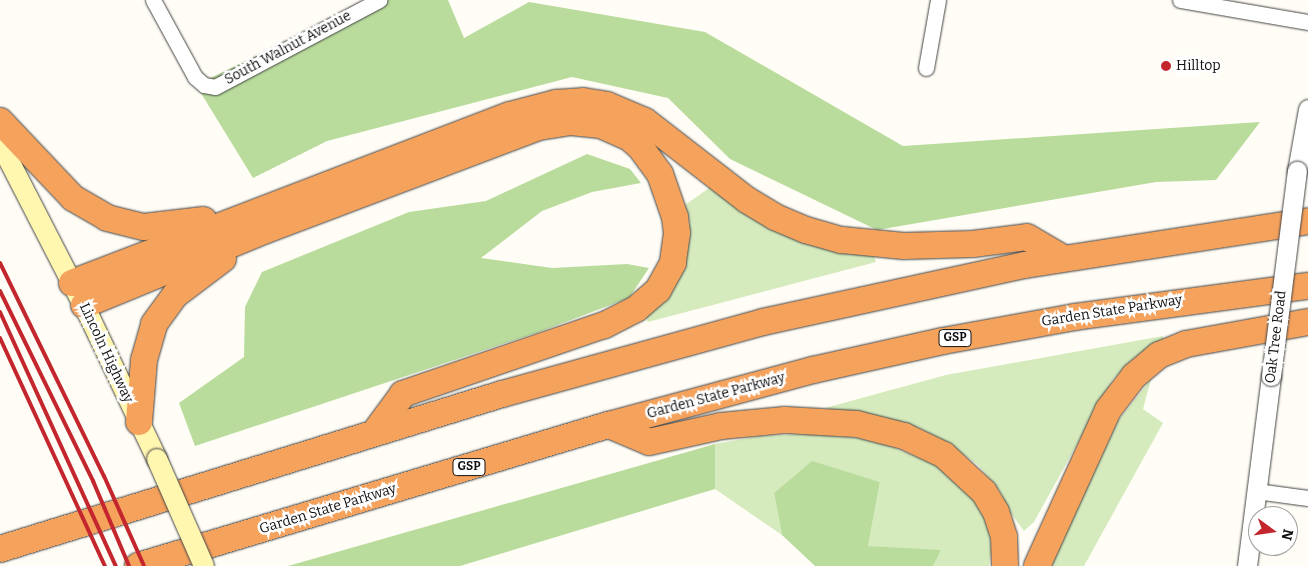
<!DOCTYPE html>
<style>
body{margin:0}
#map{position:relative;width:1308px;height:566px;overflow:hidden;background:#fffdf5;font-family:Bitter,serif}
div>[style]{position:absolute}
.green>*{inset:0;background:#d5ebbd}
.forest>*{inset:0;background:#b9dc9c}
.roads{filter:drop-shadow(0 0 1px #444) drop-shadow(0 0 1px #444)}
.minor>*{height:15px;margin:-7.5px;padding:0 7.5px;transform-origin:7.5px;border-radius:7.5px;background:#fff}
.tertiary>*{height:19px;margin:-9.5px;padding:0 9.5px;transform-origin:9.5px;border-radius:9.5px;background:#fff}
.secondary>*{height:20px;margin:-10px;padding:0 10px;transform-origin:10px;border-radius:10px;background:#fff6b0}
.motorway>*{height:26px;margin:-13px;padding:0 13px;transform-origin:13px;border-radius:13px;background:#f5a25d}
.rail>*{height:4px;margin:-2px;padding:0 2px;transform-origin:2px;border-radius:2px;background:#c4262e}
.bridges{filter:drop-shadow(0 0 1px #444) drop-shadow(0 0 1px #444)}
.tertiary-bridge>*{height:19px;margin:-9.5px;padding:0 9.5px;transform-origin:9.5px;border-radius:9.5px;background:#fff}
.secondary-bridge>*{height:20px;margin:-10px;padding:0 10px;transform-origin:10px;border-radius:10px;background:#fff6b0}
.dots>*{width:14px;height:14px;translate:-50% -50%;box-sizing:border-box;border:2px solid #fff;border-radius:50%}
span{translate:-50% -50%;white-space:nowrap;text-align:center;line-height:1.15;-webkit-text-stroke:5px #fff;paint-order:stroke}
.shield-label span{padding:1px 4px;background:#fff;border:1px solid;border-radius:4px;-webkit-text-stroke-width:0}
.shield-label{font-size:12px;color:#111;font-weight:700}
.street-label{font-size:14px;color:#111}
.poi-label{font-size:14px;color:#111}
.left{translate:0 -50%;text-align:left}
.north{position:absolute;left:1248px;top:506px;width:50px;height:50px;box-sizing:border-box;background:#fff;border:1px solid #a0a0a0;border-radius:50%;rotate:104deg;font-size:14px;font-weight:700;line-height:20px;text-align:center;color:#111}
.north::after{content:'';display:block;margin:auto;width:18px;height:22px;background:#c4262e;clip-path:polygon(50% 0,100% 100%,50% 72%,0 100%)}
</style>
<div id="map">
<div class="green">
<div style="clip-path:polygon(712px 186px,873px 255px,876px 262px,648px 322px,645px 316px,666px 301px,686px 262px,690px 222px,685px 205px)"></div>
<div style="clip-path:polygon(1163px 336px,1163px 340px,1129px 363px,1113px 379px,1034px 522px,1024px 531px,1010px 512px,1000px 491px,978px 465px,949px 444px,921px 429px,889px 419px,825px 408px,946px 375px)"></div>
<div style="clip-path:polygon(1151px 379px,1143px 409px,1163px 423px,1084px 566px,1050px 566px,1118px 421px)"></div>
<div style="clip-path:polygon(811px 434px,857px 438px,890px 446px,937px 465px,969px 493px,983px 513px,992px 545px,989px 566px,933px 566px,940px 551px,868px 546px,880px 482px,812px 462px,774px 493px,782px 535px,715px 489px,715px 444px,760px 436px)"></div>
</div>
<div class="forest">
<div style="clip-path:polygon(372px 0,448px 0,464px 38px,529px 2px,705px 32px,903px 146px,1260px 122px,1216px 180px,1156px 182px,877px 230px,730px 159px,668px 98px,572px 77px,327px 141px,253px 178px,196px 85px)"></div>
<div style="clip-path:polygon(587px 154px,630px 169px,641px 183px,592px 192px,542px 211px,481px 258px,552px 268px,627px 264px,649px 268px,629px 298px,539px 332px,195px 446px,179px 403px,244px 357px,245px 307px,262px 272px,409px 212px,486px 201px)"></div>
<div style="clip-path:polygon(715px 444px,715px 489px,460px 566px,288px 566px)"></div>
<div style="clip-path:polygon(812px 461px,880px 482px,868px 546px,941px 550px,933px 566px,815px 566px,782px 535px,774px 493px)"></div>
</div>
<div class="roads">
<div class="minor">
<div style="left:153px;top:0;width:88px;rotate:61.4deg"></div>
<div style="left:195px;top:77px;width:12px;rotate:42deg"></div>
<div style="left:204px;top:85px;width:11px;rotate:10deg"></div>
<div style="left:215px;top:87px;width:186px;rotate:-27.9deg"></div>
<div style="left:1180px;top:0;width:130px;rotate:9.8deg"></div>
<div style="left:926px;top:68px;width:69px;rotate:-80deg"></div>
<div style="left:1256px;top:491px;width:52px;rotate:7.7deg"></div>
</div>
<div class="tertiary">
<div style="left:1297px;top:171px;width:63px;rotate:-79.9deg"></div>
<div style="left:1247px;top:566px;width:192px;rotate:-82.8deg"></div>
</div>
<div class="secondary">
<div style="left:0;top:143px;width:199px;rotate:62.8deg"></div>
<div style="left:91px;top:320px;width:154px;rotate:64.6deg"></div>
</div>
<div class="motorway">
<div style="left:0;top:121px;width:106px;rotate:46.5deg"></div>
<div style="left:73px;top:198px;width:39px;rotate:30deg"></div>
<div style="left:107px;top:218px;width:38px;rotate:14deg"></div>
<div style="left:144px;top:227px;width:60px;rotate:-6.7deg"></div>
<div style="left:72px;top:283px;width:469px;rotate:-21deg"></div>
<div style="left:510px;top:115px;width:48px;rotate:-14.6deg"></div>
<div style="left:556px;top:103px;width:27px;rotate:-4deg"></div>
<div style="left:583px;top:101px;width:24px;rotate:9deg"></div>
<div style="left:607px;top:105px;width:41px;rotate:22.8deg"></div>
<div style="left:645px;top:121px;width:129px;rotate:37.8deg"></div>
<div style="left:747px;top:200px;width:33px;rotate:31deg"></div>
<div style="left:775px;top:217px;width:34px;rotate:23deg"></div>
<div style="left:806px;top:230px;width:37px;rotate:16deg"></div>
<div style="left:842px;top:240px;width:62px;rotate:5.5deg"></div>
<div style="left:904px;top:246px;width:69px;rotate:-1.7deg"></div>
<div style="left:973px;top:244px;width:54px;rotate:-7.4deg"></div>
<div style="left:1027px;top:237px;width:42px;rotate:30.3deg"></div>
<div style="left:84px;top:305px;width:197px;rotate:-22.4deg"></div>
<div style="left:266px;top:230px;width:292px;rotate:-20.7deg"></div>
<div style="left:539px;top:127px;width:32px;rotate:-9deg"></div>
<div style="left:571px;top:122px;width:30px;rotate:6deg"></div>
<div style="left:601px;top:125px;width:32px;rotate:24deg"></div>
<div style="left:630px;top:138px;width:15px;rotate:42deg"></div>
<div style="left:641px;top:148px;width:32px;rotate:54deg"></div>
<div style="left:660px;top:174px;width:46px;rotate:70.8deg"></div>
<div style="left:675px;top:217px;width:16px;rotate:83deg"></div>
<div style="left:677px;top:233px;width:30px;rotate:98deg"></div>
<div style="left:673px;top:263px;width:31px;rotate:119deg"></div>
<div style="left:658px;top:290px;width:29px;rotate:139deg"></div>
<div style="left:636px;top:309px;width:36px;rotate:153deg"></div>
<div style="left:604px;top:325px;width:213px;rotate:161.1deg"></div>
<div style="left:403px;top:394px;width:47px;rotate:126.4deg"></div>
<div style="left:139px;top:422px;width:62px;rotate:-85.4deg"></div>
<div style="left:144px;top:360px;width:37px;rotate:-74deg"></div>
<div style="left:154px;top:324px;width:36px;rotate:-54deg"></div>
<div style="left:175px;top:295px;width:60px;rotate:-36.9deg"></div>
<div style="left:609px;top:425px;width:43px;rotate:23deg"></div>
<div style="left:649px;top:442px;width:74px;rotate:-12.5deg"></div>
<div style="left:721px;top:426px;width:64px;rotate:-5.4deg"></div>
<div style="left:785px;top:420px;width:72px;rotate:3.2deg"></div>
<div style="left:857px;top:424px;width:49px;rotate:14.3deg"></div>
<div style="left:904px;top:436px;width:44px;rotate:25.4deg"></div>
<div style="left:944px;top:455px;width:54px;rotate:42.8deg"></div>
<div style="left:984px;top:492px;width:23px;rotate:59deg"></div>
<div style="left:996px;top:512px;width:26px;rotate:72deg"></div>
<div style="left:1004px;top:537px;width:29px;rotate:88deg"></div>
<div style="left:0;top:549px;width:525px;rotate:-17.16deg"></div>
<div style="left:502px;top:394px;width:271px;rotate:-15.4deg"></div>
<div style="left:763px;top:322px;width:268px;rotate:-12.3deg"></div>
<div style="left:1025px;top:265px;width:286px;rotate:-8.8deg"></div>
<div style="left:138px;top:566px;width:492px;rotate:-16.7deg"></div>
<div style="left:609px;top:425px;width:211px;rotate:-15.1deg"></div>
<div style="left:813px;top:370px;width:133px;rotate:-12.6deg"></div>
<div style="left:943px;top:341px;width:134px;rotate:-10.3deg"></div>
<div style="left:1075px;top:317px;width:235px;rotate:-7.6deg"></div>
<div style="left:1037px;top:566px;width:171px;rotate:-65.5deg"></div>
<div style="left:1108px;top:410px;width:43px;rotate:-52.6deg"></div>
<div style="left:1134px;top:376px;width:33px;rotate:-40deg"></div>
<div style="left:1159px;top:355px;width:29px;rotate:-22deg"></div>
<div style="left:1186px;top:344px;width:124px;rotate:-10.2deg"></div>
</div>
</div>
<div class="rail">
<div style="left:0;top:263px;width:237px;rotate:64deg"></div>
<div style="left:104px;top:476px;width:98px;rotate:66deg"></div>
<div style="left:0;top:291px;width:212px;rotate:63.9deg"></div>
<div style="left:93px;top:481px;width:92px;rotate:67deg"></div>
<div style="left:0;top:312px;width:279px;rotate:65.5deg"></div>
<div style="left:0;top:338px;width:251px;rotate:65.3deg"></div>
</div>
<div class="bridges">
<div class="tertiary-bridge">
<div style="left:1271px;top:376px;width:207px;rotate:-82.8deg"></div>
</div>
<div class="secondary-bridge">
<div style="left:157px;top:459px;width:117px;rotate:66.3deg"></div>
</div>
</div>
<div class="dots">
<div style="left:1166px;top:66px;background:#c4262e"></div>
</div>
<div class="shield-label">
<span style="left:955px;top:338px">GSP</span>
<span style="left:469px;top:467px">GSP</span>
</div>
<div class="street-label">
<span style="left:288px;top:48px;rotate:-28deg">South Walnut Avenue</span>
<span style="left:1112px;top:311px;rotate:-9deg">Garden State Parkway</span>
<span style="left:1276px;top:337px;rotate:-83deg">Oak Tree Road</span>
<span style="left:106px;top:353px;rotate:65deg">Lincoln Highway</span>
<span style="left:716px;top:396px;rotate:-15deg">Garden State Parkway</span>
<span style="left:328px;top:509px;rotate:-17deg">Garden State Parkway</span>
</div>
<div class="poi-label">
<span class="left" style="left:1176px;top:66px">Hilltop</span>
</div>
<div class="north">N</div>
</div>
